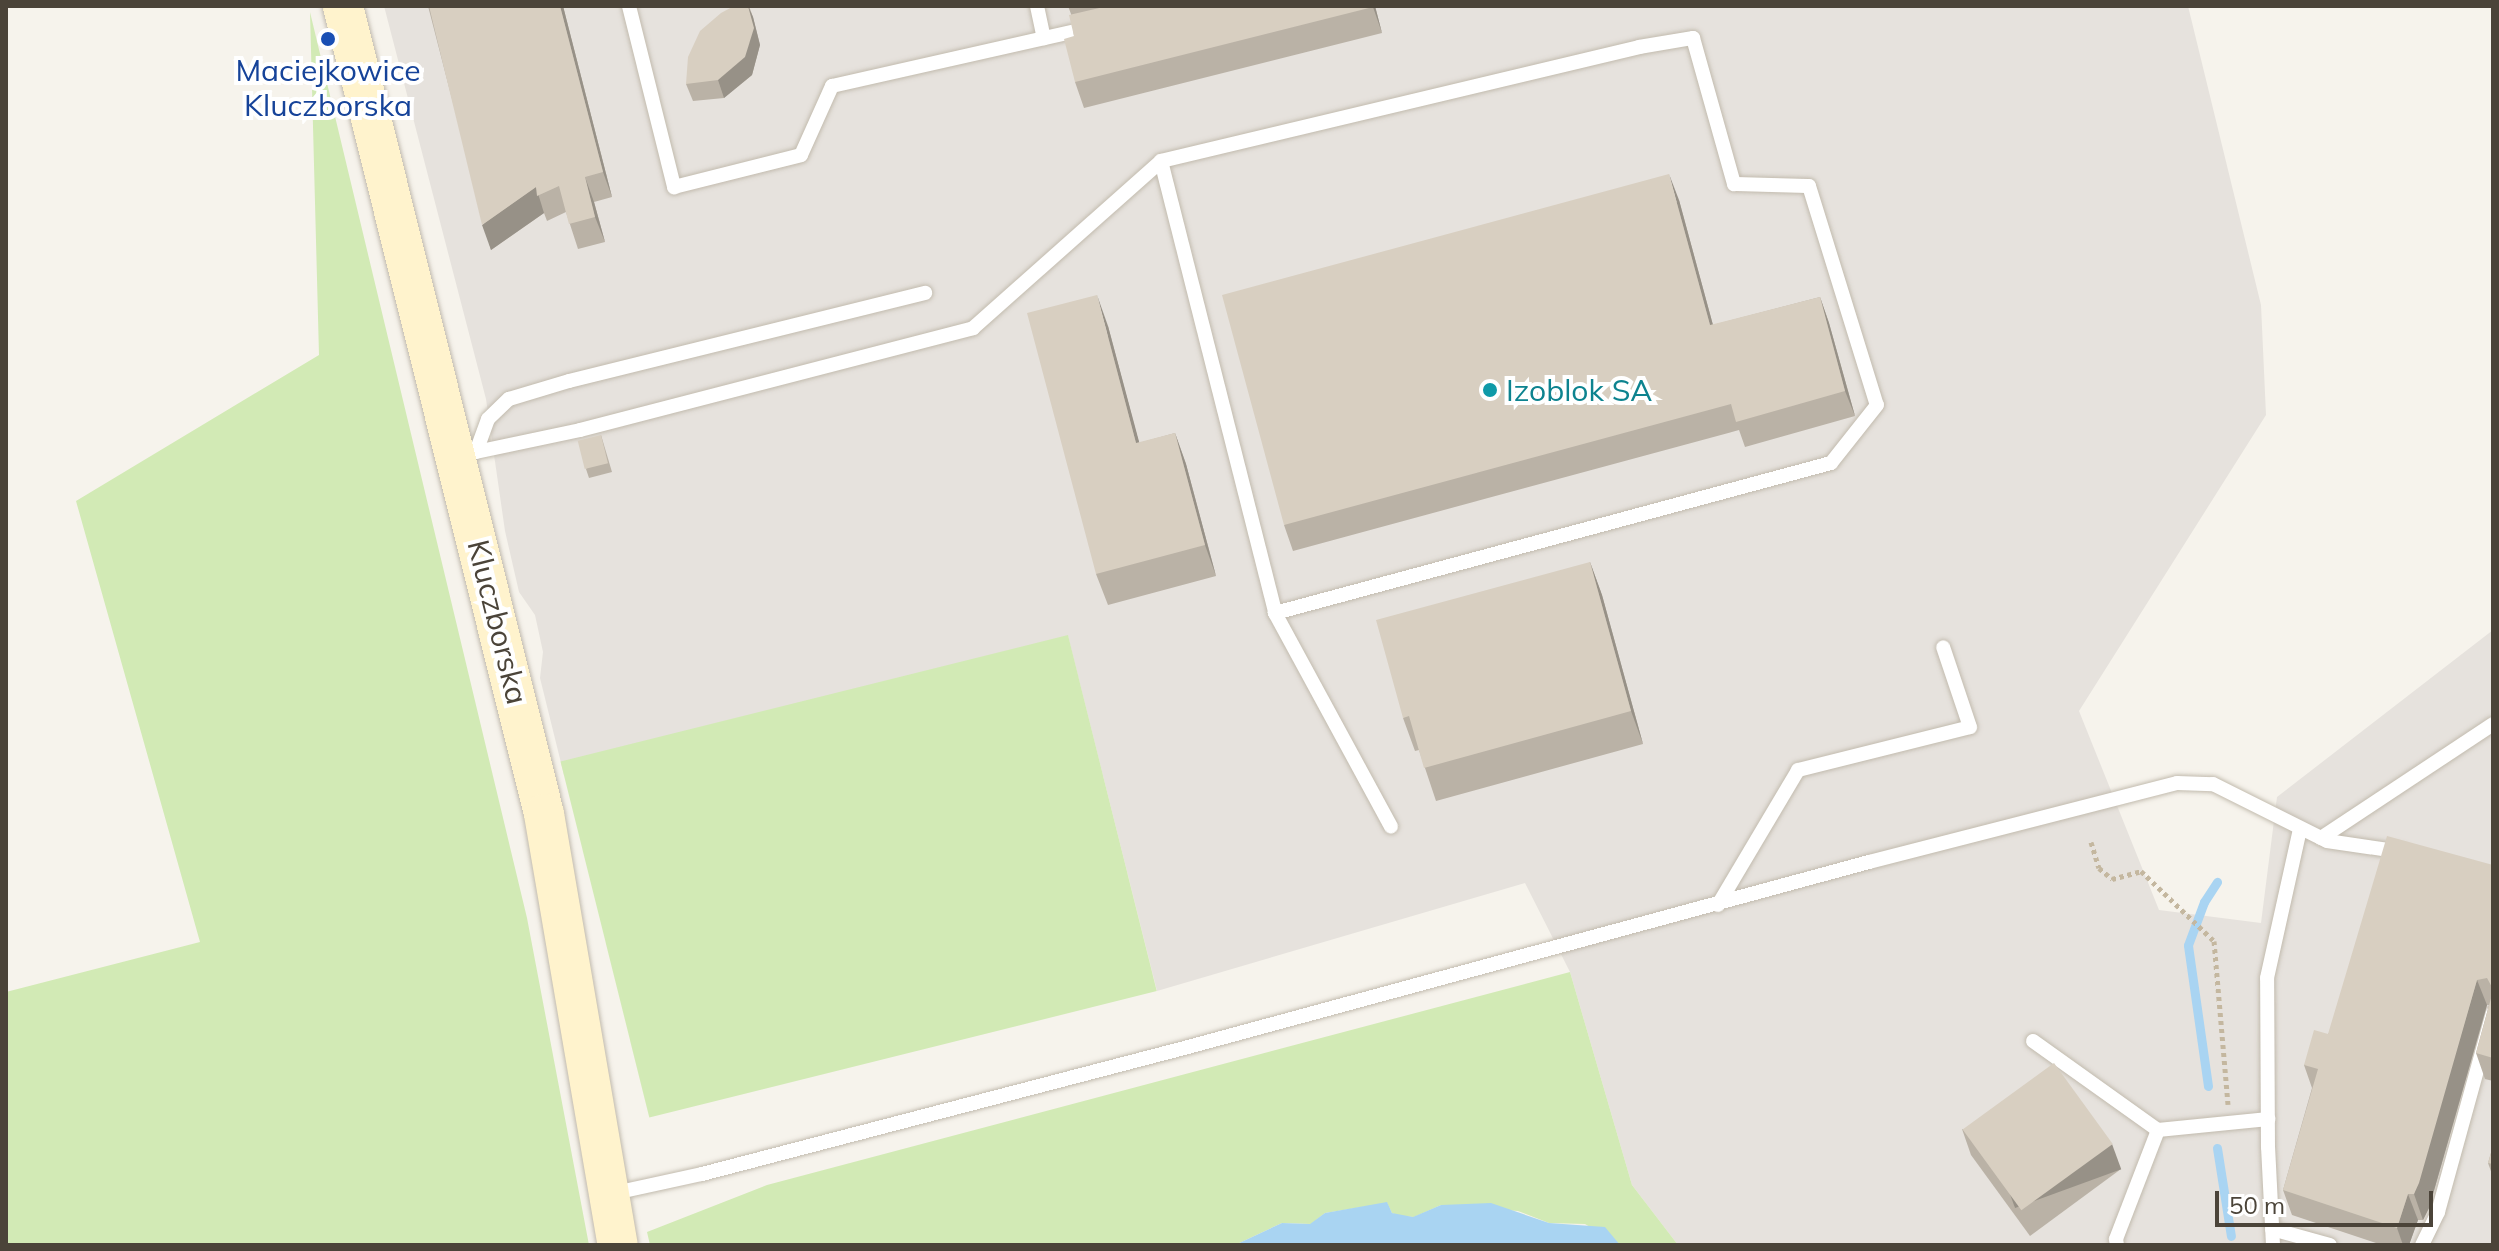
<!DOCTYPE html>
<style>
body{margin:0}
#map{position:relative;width:2499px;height:1251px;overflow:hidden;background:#f6f3ec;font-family:Mulish,sans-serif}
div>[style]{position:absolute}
.industrial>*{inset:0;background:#e6e2dd}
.green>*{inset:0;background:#d2eab5;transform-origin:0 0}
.water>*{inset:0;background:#a9d4f2}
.stream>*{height:9px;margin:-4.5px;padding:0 4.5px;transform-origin:4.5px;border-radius:4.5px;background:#a9d4f2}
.path>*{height:5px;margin-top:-2.5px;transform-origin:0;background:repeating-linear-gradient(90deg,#c4b79f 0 4px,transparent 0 8px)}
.roads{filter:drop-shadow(0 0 2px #c2bbae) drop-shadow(0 0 2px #c2bbae)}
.lane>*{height:14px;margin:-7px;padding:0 7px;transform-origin:7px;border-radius:7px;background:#fff}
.secondary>*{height:40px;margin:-20px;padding:0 20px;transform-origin:20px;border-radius:20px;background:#fff3cd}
.wall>*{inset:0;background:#bab2a6}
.shaded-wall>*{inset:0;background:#979187;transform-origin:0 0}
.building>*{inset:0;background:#d8cfc1;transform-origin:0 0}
.dots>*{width:22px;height:22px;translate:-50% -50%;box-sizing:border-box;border:4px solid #fff;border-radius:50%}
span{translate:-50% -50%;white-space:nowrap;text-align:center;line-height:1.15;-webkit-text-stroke:8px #fff;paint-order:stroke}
.transit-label{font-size:30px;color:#164399}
.culture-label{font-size:30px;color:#0d838f}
.left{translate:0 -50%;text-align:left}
.street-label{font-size:30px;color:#4b4439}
.frame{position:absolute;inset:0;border:8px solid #4b4439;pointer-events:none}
.scale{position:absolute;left:2215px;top:1191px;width:218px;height:36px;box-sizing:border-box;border:4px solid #4b4439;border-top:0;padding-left:10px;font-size:24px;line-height:28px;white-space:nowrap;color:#4b4439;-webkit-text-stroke:6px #fff;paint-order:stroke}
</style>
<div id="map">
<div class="industrial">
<div style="clip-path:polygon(384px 6px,2188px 6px,2261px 305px,2266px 415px,2079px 711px,2159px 910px,2261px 923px,2277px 797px,2493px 630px,2493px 1245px,1678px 1245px,1632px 1185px,1570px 972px,1525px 883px,1157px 991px,1068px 636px,564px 775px,540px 678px,543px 652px,535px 615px,519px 592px,505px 531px,486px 399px)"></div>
</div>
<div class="green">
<div style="clip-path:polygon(310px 12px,527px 918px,589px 1245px,6px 1245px,6px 992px,200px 942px,76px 501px,319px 355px)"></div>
<div style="left:1068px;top:635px;width:367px;height:523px;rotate:76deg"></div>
<div style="clip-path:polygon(1570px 972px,1632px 1185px,1678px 1245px,1621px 1245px,1585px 1224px,1549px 1223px,1518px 1211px,1441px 1205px,1414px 1217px,1400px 1216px,1392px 1213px,1387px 1203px,1325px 1213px,1311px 1224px,1282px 1223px,1235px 1245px,650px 1245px,647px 1232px,767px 1185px)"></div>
</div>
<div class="water">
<div style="clip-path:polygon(1387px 1202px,1392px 1213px,1413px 1217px,1441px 1205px,1491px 1203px,1549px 1223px,1605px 1227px,1620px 1245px,1235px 1245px,1282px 1223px,1310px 1224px,1325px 1213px)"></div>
</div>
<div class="stream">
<div style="left:2208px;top:1086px;width:142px;rotate:-98.1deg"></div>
<div style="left:2188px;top:945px;width:46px;rotate:-69.6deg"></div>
<div style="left:2204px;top:902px;width:24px;rotate:-57deg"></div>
<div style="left:2217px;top:1148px;width:89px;rotate:81deg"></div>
</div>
<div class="path">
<div style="left:2091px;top:842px;width:27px;rotate:73deg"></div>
<div style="left:2099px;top:868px;width:17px;rotate:40deg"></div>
<div style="left:2112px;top:879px;width:30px;rotate:-15deg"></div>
<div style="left:2141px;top:871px;width:101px;rotate:43.8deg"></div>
<div style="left:2214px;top:941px;width:164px;rotate:85.1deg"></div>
</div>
<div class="roads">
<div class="lane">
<div style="left:629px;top:6px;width:187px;rotate:76deg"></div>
<div style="left:674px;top:187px;width:131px;rotate:-14.1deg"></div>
<div style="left:801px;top:155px;width:76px;rotate:-65.8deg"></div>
<div style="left:832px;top:86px;width:263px;rotate:-12.7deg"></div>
<div style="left:1037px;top:6px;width:33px;rotate:78deg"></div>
<div style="left:1161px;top:161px;width:466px;rotate:75.8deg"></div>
<div style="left:1275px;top:613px;width:243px;rotate:61.5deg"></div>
<div style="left:476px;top:452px;width:35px;rotate:-70deg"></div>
<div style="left:488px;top:419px;width:29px;rotate:-44deg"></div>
<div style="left:509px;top:399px;width:63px;rotate:-16.7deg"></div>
<div style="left:569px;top:381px;width:367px;rotate:-13.9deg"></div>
<div style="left:457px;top:456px;width:126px;rotate:-11.9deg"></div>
<div style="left:580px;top:430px;width:406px;rotate:-14.5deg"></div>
<div style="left:973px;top:328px;width:251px;rotate:-41.6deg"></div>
<div style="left:1161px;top:161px;width:491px;rotate:-13.4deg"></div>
<div style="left:1639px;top:47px;width:55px;rotate:-9.5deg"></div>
<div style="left:1693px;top:38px;width:152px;rotate:74.3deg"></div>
<div style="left:1734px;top:184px;width:75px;rotate:1.5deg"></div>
<div style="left:1809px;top:186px;width:229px;rotate:72.8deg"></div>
<div style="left:1877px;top:405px;width:74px;rotate:128.4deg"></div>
<div style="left:1831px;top:463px;width:576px;rotate:164.9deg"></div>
<div style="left:2321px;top:838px;width:206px;rotate:-33.5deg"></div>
<div style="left:1718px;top:905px;width:157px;rotate:-59.3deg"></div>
<div style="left:1798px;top:770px;width:177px;rotate:-14deg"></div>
<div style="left:1970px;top:727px;width:84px;rotate:-108.6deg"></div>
<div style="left:2033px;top:1041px;width:153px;rotate:35.5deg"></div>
<div style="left:2158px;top:1130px;width:111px;rotate:-5.7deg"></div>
<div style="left:610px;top:1194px;width:94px;rotate:-12.3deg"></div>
<div style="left:702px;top:1174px;width:502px;rotate:-14.64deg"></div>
<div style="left:1188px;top:1047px;width:706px;rotate:-15.2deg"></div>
<div style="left:1869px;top:862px;width:318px;rotate:-14.4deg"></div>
<div style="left:2177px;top:783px;width:36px;rotate:2deg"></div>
<div style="left:2213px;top:784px;width:127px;rotate:26.6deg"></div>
<div style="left:2327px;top:841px;width:76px;rotate:8.3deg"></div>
<div style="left:2272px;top:1229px;width:60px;rotate:15.4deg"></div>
<div style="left:2117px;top:1245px;width:6px;rotate:-99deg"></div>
<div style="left:2116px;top:1239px;width:117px;rotate:-68.9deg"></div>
<div style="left:2273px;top:1245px;width:98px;rotate:-92.9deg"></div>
<div style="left:2268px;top:1147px;width:169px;rotate:-90.3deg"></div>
<div style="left:2267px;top:978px;width:153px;rotate:-77.5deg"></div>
<div style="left:2422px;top:1245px;width:37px;rotate:-64deg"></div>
<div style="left:2438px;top:1212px;width:206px;rotate:-74.6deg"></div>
</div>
<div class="secondary">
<div style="left:343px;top:6px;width:833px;rotate:76.03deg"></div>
<div style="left:544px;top:814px;width:437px;rotate:80.3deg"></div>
</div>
</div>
<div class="wall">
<div style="clip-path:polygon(428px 6px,563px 6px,612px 197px,594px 202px,605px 242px,578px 249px,566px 212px,547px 221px,544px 213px,491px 250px)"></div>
<div style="clip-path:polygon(734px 6px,749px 6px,753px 17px,760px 45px,752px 75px,724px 98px,693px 101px,686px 84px)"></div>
<div style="clip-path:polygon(1068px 6px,1375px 6px,1382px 33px,1084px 108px,1075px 82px,1074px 36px,1071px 14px)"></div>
<div style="clip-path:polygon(1679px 200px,1713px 325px,1820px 297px,1829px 323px,1855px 416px,1745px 447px,1739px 430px,1293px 551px,1284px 525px)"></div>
<div style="clip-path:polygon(1108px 326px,1139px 443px,1175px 433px,1186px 464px,1216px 576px,1108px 605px,1096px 574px)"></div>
<div style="clip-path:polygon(601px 435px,612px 472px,589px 478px,586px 469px)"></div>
<div style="clip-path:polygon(1590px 562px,1602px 595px,1643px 744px,1436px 801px,1419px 750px,1415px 751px,1403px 718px)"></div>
<div style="clip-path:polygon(2493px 865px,2493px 1081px,2485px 1079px,2476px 1053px,2489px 1005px,2487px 1005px,2429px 1208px,2423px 1220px,2418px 1220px,2409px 1245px,2382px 1245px,2292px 1215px,2283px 1190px,2312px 1088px,2304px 1065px,2328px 1034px)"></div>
<div style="clip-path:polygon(1962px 1129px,2121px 1169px,2030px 1236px,1971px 1155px)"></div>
<div style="clip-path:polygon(2493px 1146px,2493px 1177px,2488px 1163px)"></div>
</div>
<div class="shaded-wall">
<div style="clip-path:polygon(560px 6px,563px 6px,612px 197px,603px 172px)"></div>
<div style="clip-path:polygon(748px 6px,753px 17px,760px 45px,752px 75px,724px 98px,718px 80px)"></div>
<div style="clip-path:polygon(1372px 6px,1375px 6px,1382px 33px,1373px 7px)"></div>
<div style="clip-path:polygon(1669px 174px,1679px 200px,1720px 351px,1710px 325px)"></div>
<div style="clip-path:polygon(585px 177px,594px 202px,605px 242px,595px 217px)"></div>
<div style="clip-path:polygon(536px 187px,544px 213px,491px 250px,482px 225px)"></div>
<div style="clip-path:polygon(1097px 295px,1108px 326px,1148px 475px,1136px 443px)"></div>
<div style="clip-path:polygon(1820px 297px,1829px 323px,1855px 416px,1845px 391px)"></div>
<div style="clip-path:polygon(1175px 433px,1186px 464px,1216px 576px,1205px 545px)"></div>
<div style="clip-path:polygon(1590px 562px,1602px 595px,1643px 744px,1631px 711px)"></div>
<div style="clip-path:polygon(2477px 980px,2487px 1005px,2429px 1208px,2423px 1220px,2414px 1194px)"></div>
<div style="left:2112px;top:1144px;width:27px;height:113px;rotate:70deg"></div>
<div style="clip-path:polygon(2408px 1194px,2418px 1220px,2409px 1245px,2403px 1245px,2397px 1228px)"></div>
</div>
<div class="building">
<div style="clip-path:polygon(429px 6px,560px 6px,603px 172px,585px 177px,595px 217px,569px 224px,559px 186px,537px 196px,536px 187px,482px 225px)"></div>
<div style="clip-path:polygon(734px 6px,748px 6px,754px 28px,745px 57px,718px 80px,686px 84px,688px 57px,700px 31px,721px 13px)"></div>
<div style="clip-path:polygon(1108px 6px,1372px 6px,1373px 7px,1075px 82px,1064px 39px,1074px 36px,1069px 15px)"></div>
<div style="clip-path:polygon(1669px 174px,1710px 325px,1820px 297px,1845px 391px,1736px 422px,1731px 404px,1284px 525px,1222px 295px)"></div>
<div style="clip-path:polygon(1097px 295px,1136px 443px,1175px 433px,1205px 545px,1096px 574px,1027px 313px)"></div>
<div style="left:601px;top:435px;width:29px;height:24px;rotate:76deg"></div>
<div style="clip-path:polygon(1590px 562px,1631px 711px,1424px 768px,1409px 716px,1403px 718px,1376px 620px)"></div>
<div style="clip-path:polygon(2387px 836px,2493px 865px,2493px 989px,2487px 978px,2477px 980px,2419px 1183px,2414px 1194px,2408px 1194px,2397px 1228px,2283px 1190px,2318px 1069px,2304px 1065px,2314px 1030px,2328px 1034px)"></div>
<div style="clip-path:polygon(2493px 991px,2493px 1058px,2476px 1053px)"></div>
<div style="left:2054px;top:1063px;width:100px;height:113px;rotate:54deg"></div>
<div style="clip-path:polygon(2493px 1146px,2493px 1164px,2488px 1163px)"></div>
</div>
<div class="dots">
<div style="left:328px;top:39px;background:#1a4fb4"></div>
<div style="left:1490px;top:390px;background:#0f9aa8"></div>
</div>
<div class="transit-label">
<span style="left:328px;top:87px">Maciejkowice<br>Kluczborska</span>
</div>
<div class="culture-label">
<span class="left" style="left:1506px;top:390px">Izoblok SA</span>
</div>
<div class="street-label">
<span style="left:498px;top:622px;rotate:76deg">Kluczborska</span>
</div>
<div class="frame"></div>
<div class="scale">50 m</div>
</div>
